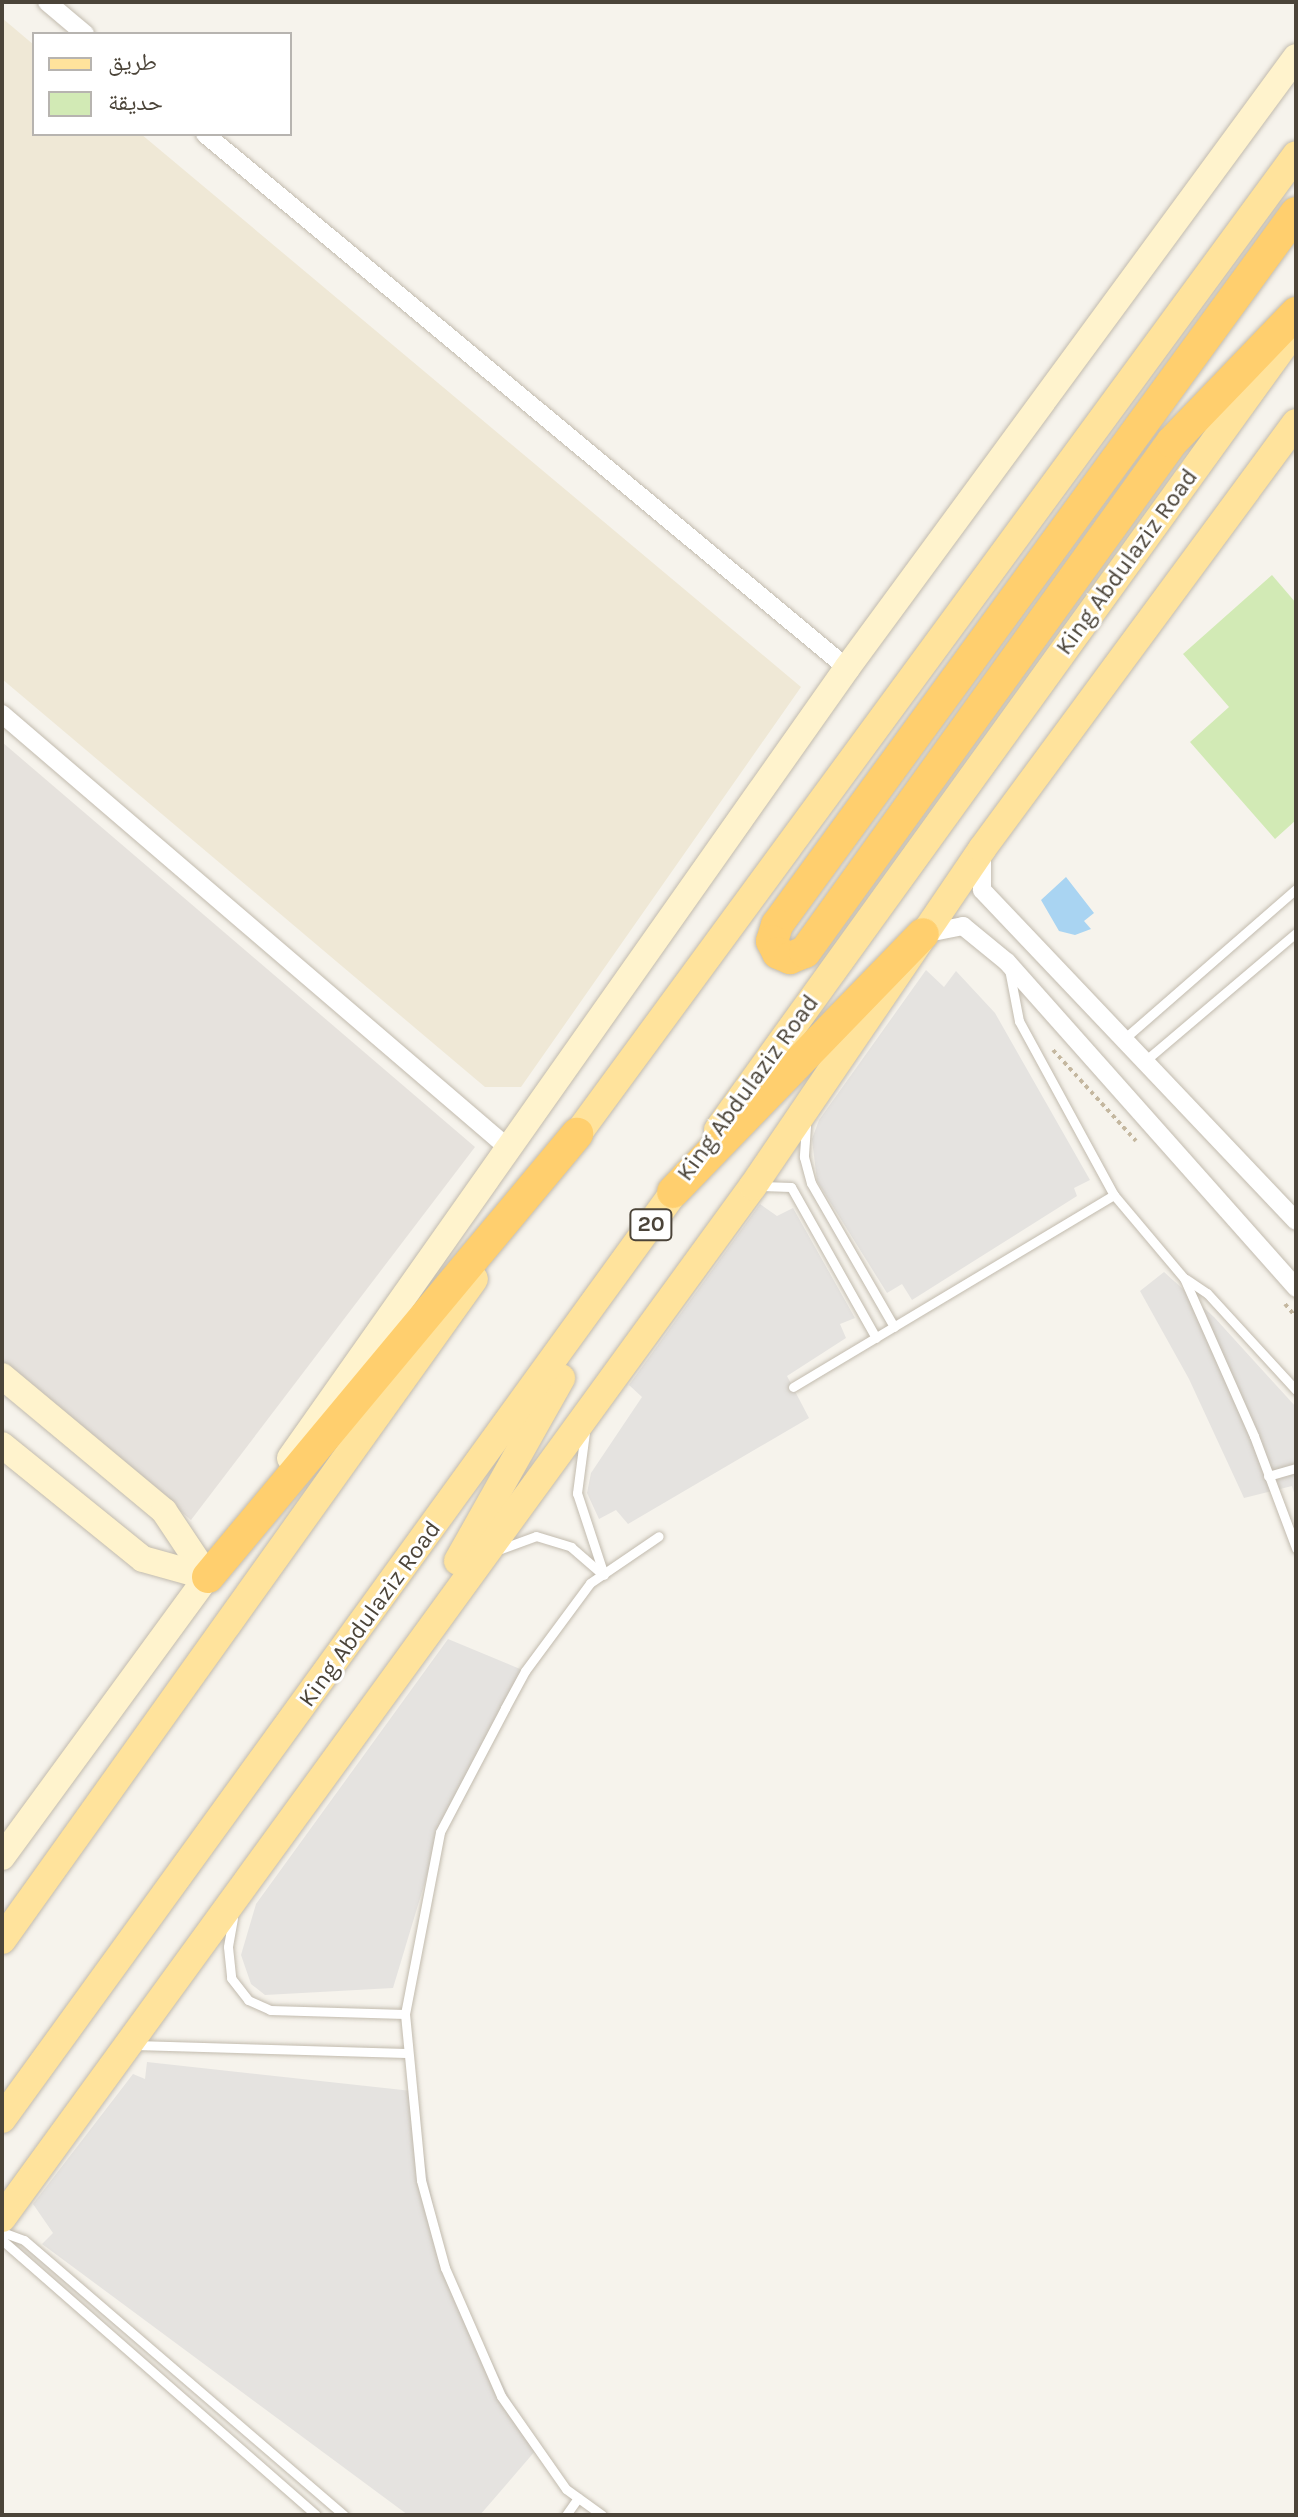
<!DOCTYPE html>
<meta charset="utf-8">
<style>
body{margin:0}
#map{position:relative;width:1298px;height:2517px;overflow:hidden;background:#f6f3ec;font-family:Karla,"Noto Naskh Arabic",sans-serif}
div>[style]{position:absolute}
.industrial>*{inset:0;background:#e6e2dd}
.education>*{inset:0;background:#efe8d6}
.green>*{inset:0;background:#d2eab5}
.parking>*{inset:0;background:#e5e3e0}
.water>*{inset:0;background:#a9d4f2}
.path>*{height:4px;margin-top:-2px;transform-origin:0;background:repeating-linear-gradient(90deg,#c4b79f 0 4px,transparent 0 8px)}
.roads{filter:drop-shadow(0 0 2px #c2bbae) drop-shadow(0 0 2px #c2bbae)}
.lane>*{height:9px;margin:-4.5px;padding:0 4.5px;transform-origin:4.5px;border-radius:4.5px;background:#fff}
.street>*{height:18px;margin:-9px;padding:0 9px;transform-origin:9px;border-radius:9px;background:#fff}
.secondary>*{height:26px;margin:-13px;padding:0 13px;transform-origin:13px;border-radius:13px;background:#fff3cd}
.primary>*{height:28px;margin:-14px;padding:0 14px;transform-origin:14px;border-radius:14px;background:#ffe39c}
.highway>*{height:32px;margin:-16px;padding:0 16px;transform-origin:16px;border-radius:16px;background:#ffcf6e}
span{translate:-50% -50%;white-space:nowrap;text-align:center;line-height:1.15;-webkit-text-stroke:6px #fff;paint-order:stroke}
.shield-label span{padding:2px 6px;background:#fff;border:2px solid;border-radius:6px;-webkit-text-stroke-width:0}
.shield-label{font-size:22px;color:#4b4439;font-weight:700}
.street-label{font-size:24px;color:#4b4439}
.frame{position:absolute;inset:0;border:4px solid #4b4439;pointer-events:none}
.legend{position:absolute;left:32px;top:32px;width:260px;height:104px;box-sizing:border-box;background:#fff;border:2px solid #b7b4b0;margin:0;padding:10px 14px;list-style:none;font-size:24px;color:#4b4439}
.legend li{display:flex;align-items:center;gap:16px;height:40px}
.legend b{width:40px;border:2px solid #b7b4b0}
</style>
<div id="map">
<div class="industrial">
<div style="clip-path:polygon(2px 742px,475px 1147px,191px 1520px,2px 1361px)"></div>
</div>
<div class="education">
<div style="clip-path:polygon(2px 18px,34px 45px,34px 134px,141px 134px,801px 687px,521px 1087px,485px 1087px,2px 679px)"></div>
</div>
<div class="green">
<div style="clip-path:polygon(1272px 575px,1296px 603px,1296px 820px,1275px 839px,1190px 742px,1229px 707px,1183px 654px)"></div>
</div>
<div class="parking">
<div style="clip-path:polygon(926px 970px,944px 987px,956px 971px,995px 1013px,1090px 1180px,1074px 1188px,1077px 1196px,912px 1300px,902px 1284px,887px 1293px,817px 1181px,812px 1139px,819px 1120px)"></div>
<div style="clip-path:polygon(760px 1204px,777px 1216px,793px 1208px,855px 1318px,840px 1324px,846px 1338px,787px 1376px,809px 1418px,628px 1524px,616px 1510px,599px 1519px,587px 1493px,591px 1473px,642px 1397px,629px 1385px)"></div>
<div style="clip-path:polygon(1164px 1272px,1214px 1317px,1296px 1407px,1296px 1499px,1292px 1486px,1244px 1498px,1189px 1379px,1140px 1291px)"></div>
<div style="clip-path:polygon(448px 1639px,525px 1671px,440px 1832px,393px 1988px,265px 1995px,251px 1984px,241px 1955px,256px 1904px)"></div>
<div style="clip-path:polygon(147px 2062px,412px 2091px,445px 2268px,536px 2450px,480px 2515px,408px 2515px,42px 2244px,53px 2233px,33px 2204px,133px 2074px,145px 2079px)"></div>
</div>
<div class="water">
<div style="clip-path:polygon(1066px 877px,1094px 913px,1084px 921px,1091px 929px,1075px 935px,1059px 931px,1041px 900px)"></div>
</div>
<div class="path">
<div style="left:1053px;top:1050px;width:123px;rotate:47.6deg"></div>
<div style="left:1285px;top:1304px;width:17px;rotate:50deg"></div>
</div>
<div class="roads">
<div class="lane">
<div style="left:1009px;top:969px;width:53px;rotate:79.1deg"></div>
<div style="left:1019px;top:1021px;width:198px;rotate:61.4deg"></div>
<div style="left:1114px;top:1195px;width:109px;rotate:49.9deg"></div>
<div style="left:1184px;top:1278px;width:173px;rotate:66.1deg"></div>
<div style="left:1254px;top:1436px;width:120px;rotate:69.4deg"></div>
<div style="left:1125px;top:1038px;width:227px;rotate:-41.1deg"></div>
<div style="left:1146px;top:1060px;width:197px;rotate:-40.3deg"></div>
<div style="left:806px;top:1126px;width:31px;rotate:94deg"></div>
<div style="left:804px;top:1157px;width:27px;rotate:75deg"></div>
<div style="left:811px;top:1183px;width:166px;rotate:60deg"></div>
<div style="left:761px;top:1186px;width:30px;rotate:2deg"></div>
<div style="left:791px;top:1187px;width:173px;rotate:60.6deg"></div>
<div style="left:1186px;top:1279px;width:25px;rotate:34deg"></div>
<div style="left:1207px;top:1293px;width:132px;rotate:47.5deg"></div>
<div style="left:793px;top:1387px;width:374px;rotate:-30.9deg"></div>
<div style="left:585px;top:1432px;width:62px;rotate:97.5deg"></div>
<div style="left:577px;top:1493px;width:86px;rotate:71.8deg"></div>
<div style="left:1268px;top:1476px;width:29px;rotate:-16deg"></div>
<div style="left:498px;top:1550px;width:40px;rotate:-20.2deg"></div>
<div style="left:536px;top:1536px;width:37px;rotate:17deg"></div>
<div style="left:571px;top:1547px;width:41px;rotate:41.1deg"></div>
<div style="left:233px;top:1918px;width:29px;rotate:100deg"></div>
<div style="left:228px;top:1947px;width:31px;rotate:84deg"></div>
<div style="left:231px;top:1978px;width:28px;rotate:52deg"></div>
<div style="left:248px;top:2000px;width:24px;rotate:24deg"></div>
<div style="left:270px;top:2010px;width:135px;rotate:1.7deg"></div>
<div style="left:135px;top:2045px;width:271px;rotate:1.7deg"></div>
<div style="left:2px;top:2232px;width:23px;rotate:20deg"></div>
<div style="left:24px;top:2240px;width:422px;rotate:40.7deg"></div>
<div style="left:2px;top:2240px;width:417px;rotate:41.2deg"></div>
<div style="left:566px;top:2515px;width:21px;rotate:-55deg"></div>
<div style="left:602px;top:2515px;width:44px;rotate:-144.2deg"></div>
<div style="left:566px;top:2489px;width:113px;rotate:-125deg"></div>
<div style="left:501px;top:2396px;width:140px;rotate:-113.6deg"></div>
<div style="left:445px;top:2268px;width:91px;rotate:-105.3deg"></div>
<div style="left:421px;top:2180px;width:167px;rotate:-95.5deg"></div>
<div style="left:405px;top:2014px;width:185px;rotate:-79.1deg"></div>
<div style="left:440px;top:1832px;width:140px;rotate:-62.3deg"></div>
<div style="left:505px;top:1708px;width:42px;rotate:-61.6deg"></div>
<div style="left:525px;top:1671px;width:109px;rotate:-53.5deg"></div>
<div style="left:590px;top:1583px;width:83px;rotate:-34.3deg"></div>
</div>
<div class="street">
<div style="left:47px;top:2px;width:50px;rotate:40.1deg"></div>
<div style="left:205px;top:134px;width:835px;rotate:39.75deg"></div>
<div style="left:2px;top:714px;width:665px;rotate:40.61deg"></div>
<div style="left:982px;top:849px;width:41px;rotate:90deg"></div>
<div style="left:982px;top:890px;width:456px;rotate:46.5deg"></div>
<div style="left:923px;top:934px;width:41px;rotate:-11.3deg"></div>
<div style="left:963px;top:926px;width:57px;rotate:39.3deg"></div>
<div style="left:1007px;top:962px;width:436px;rotate:48.4deg"></div>
</div>
<div class="secondary">
<div style="left:2px;top:1376px;width:211px;rotate:39.8deg"></div>
<div style="left:164px;top:1511px;width:79px;rotate:56.3deg"></div>
<div style="left:2px;top:1445px;width:181px;rotate:39deg"></div>
<div style="left:143px;top:1559px;width:67px;rotate:15.5deg"></div>
<div style="left:290px;top:1458px;width:967px;rotate:-54.81deg"></div>
<div style="left:847px;top:668px;width:758px;rotate:-53.69deg"></div>
<div style="left:2px;top:1857px;width:366px;rotate:-53.8deg"></div>
</div>
<div class="primary">
<div style="left:718px;top:1130px;width:986px;rotate:-54.2deg"></div>
<div style="left:565px;top:1151px;width:1235px;rotate:-53.72deg"></div>
<div style="left:458px;top:1561px;width:210px;rotate:-60.6deg"></div>
<div style="left:2px;top:1940px;width:812px;rotate:-54.47deg"></div>
<div style="left:2px;top:2119px;width:1167px;rotate:-54.06deg"></div>
<div style="left:2px;top:2218px;width:1276px;rotate:-53.96deg"></div>
<div style="left:753px;top:1186px;width:407px;rotate:-55.8deg"></div>
<div style="left:982px;top:849px;width:529px;rotate:-53.61deg"></div>
</div>
<div class="highway">
<div style="left:1296px;top:213px;width:881px;rotate:126.09deg"></div>
<div style="left:777px;top:925px;width:17px;rotate:107deg"></div>
<div style="left:772px;top:941px;width:13px;rotate:63deg"></div>
<div style="left:778px;top:953px;width:13px;rotate:23deg"></div>
<div style="left:790px;top:958px;width:16px;rotate:-22deg"></div>
<div style="left:805px;top:952px;width:628px;rotate:-54.26deg"></div>
<div style="left:1172px;top:442px;width:179px;rotate:-46.1deg"></div>
<div style="left:673px;top:1192px;width:359px;rotate:-45.9deg"></div>
<div style="left:208px;top:1577px;width:577px;rotate:-50.21deg"></div>
</div>
</div>
<div class="shield-label">
<span style="left:651px;top:1225px">20</span>
</div>
<div class="street-label">
<span style="left:1127px;top:562px;rotate:-54deg">King Abdulaziz Road</span>
<span style="left:748px;top:1088px;rotate:-54deg">King Abdulaziz Road</span>
<span style="left:370px;top:1614px;rotate:-54deg">King Abdulaziz Road</span>
</div>
<div class="frame"></div>
<ul class="legend">
<li><b style="height:10px;background:#ffe39c"></b>طريق</li>
<li><b style="height:22px;background:#d2eab5"></b>حديقة</li>
</ul>
</div>
